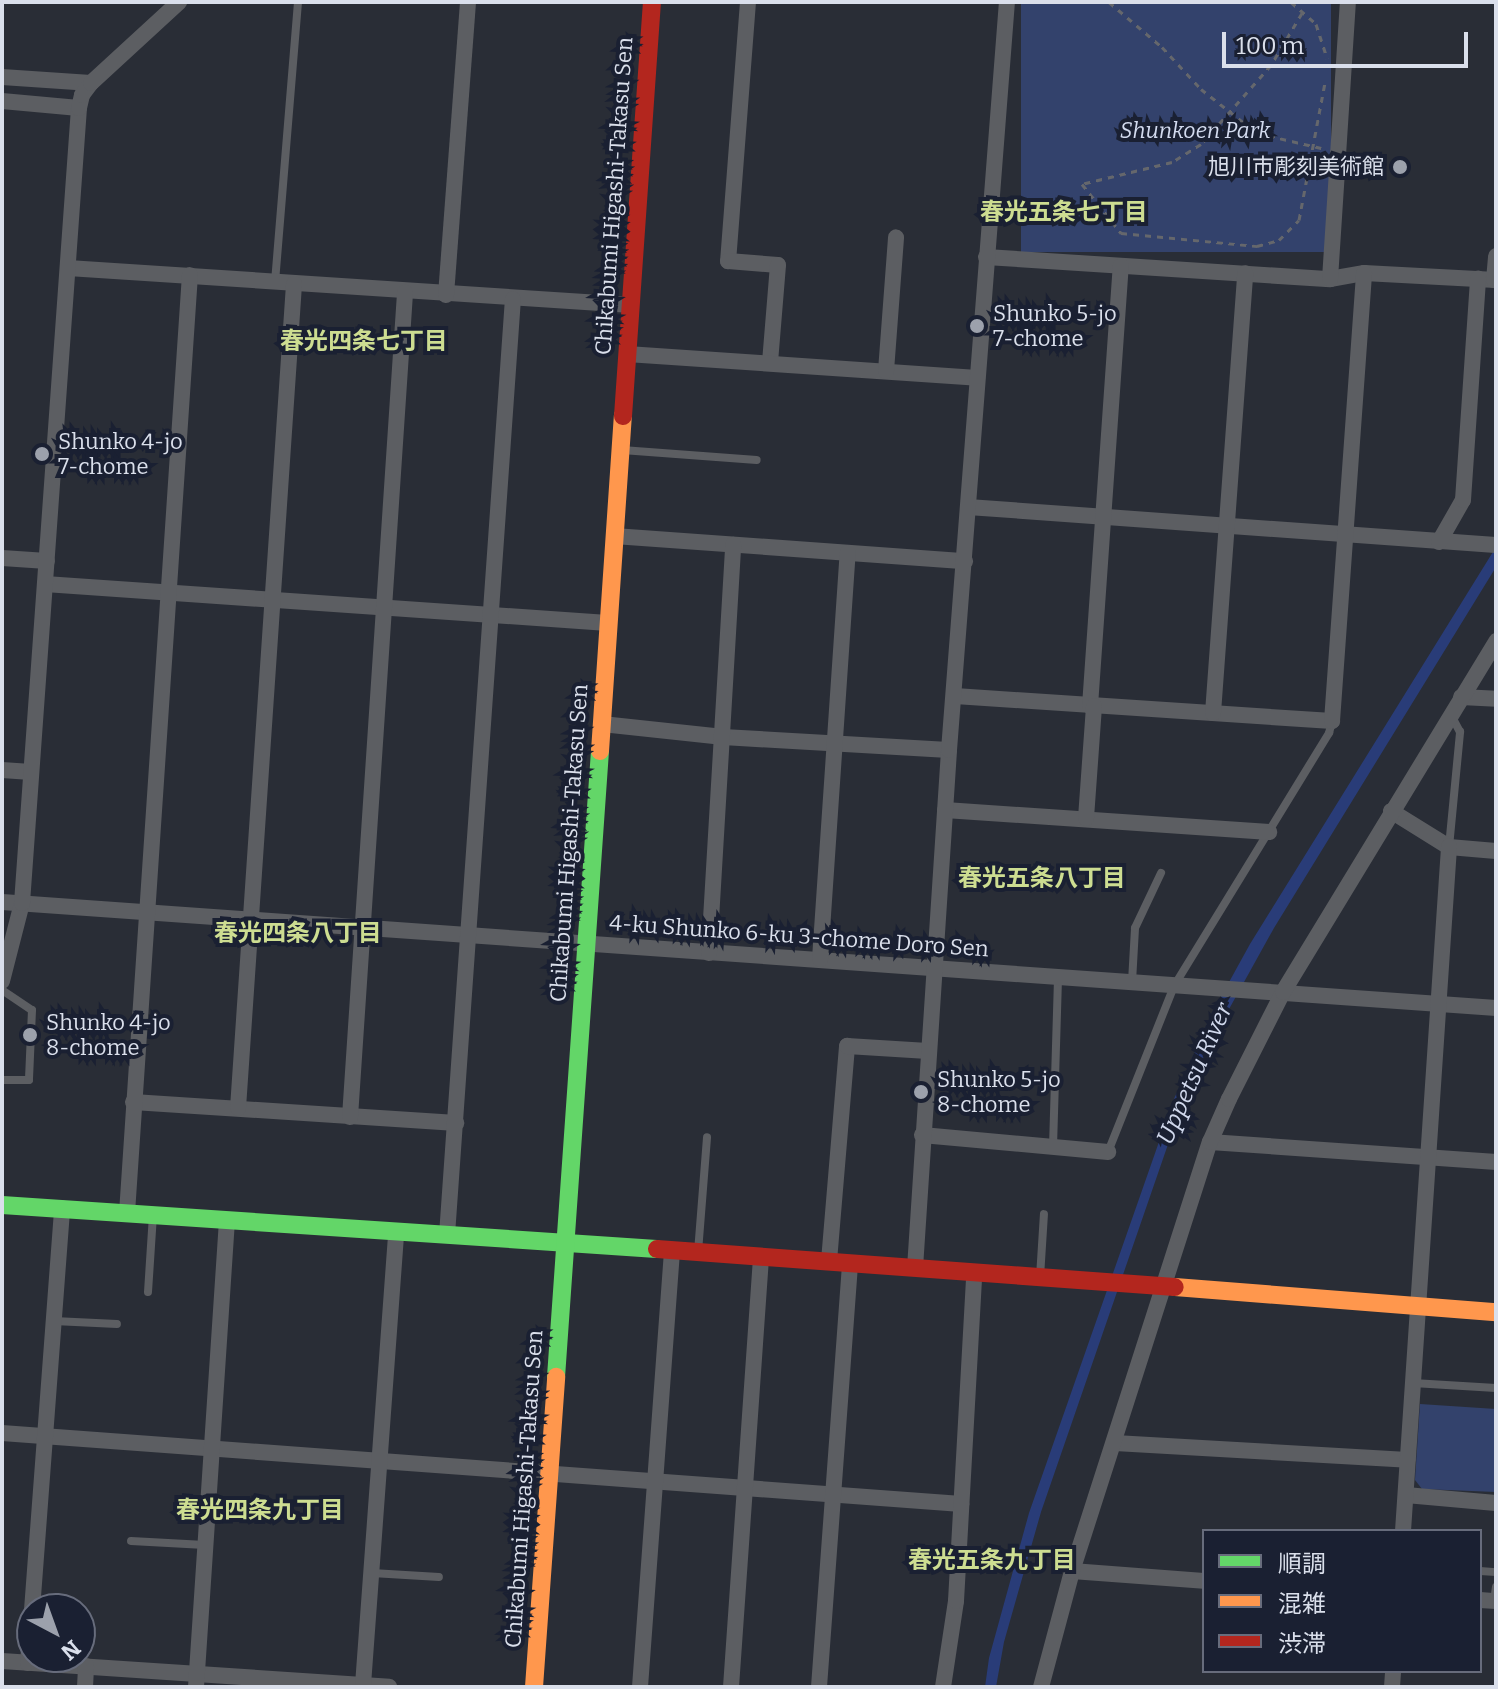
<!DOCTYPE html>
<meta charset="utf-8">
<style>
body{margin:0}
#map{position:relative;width:1498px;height:1689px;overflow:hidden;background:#292d36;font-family:Bitter,"Noto Sans JP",serif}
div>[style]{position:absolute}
.green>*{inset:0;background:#33426c;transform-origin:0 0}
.water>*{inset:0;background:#293c78}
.path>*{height:3px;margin-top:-1.5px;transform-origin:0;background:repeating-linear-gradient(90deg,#65676c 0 6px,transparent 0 12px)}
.lane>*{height:8px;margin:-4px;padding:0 4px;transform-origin:4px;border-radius:4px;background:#5c5e62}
.street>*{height:16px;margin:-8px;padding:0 8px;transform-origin:8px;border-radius:8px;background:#5c5e62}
.fast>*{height:18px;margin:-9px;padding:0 9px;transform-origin:9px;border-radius:9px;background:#63d668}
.slow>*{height:18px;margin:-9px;padding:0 9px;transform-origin:9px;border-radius:9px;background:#ff974d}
.jam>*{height:18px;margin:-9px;padding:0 9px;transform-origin:9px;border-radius:9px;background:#b3261e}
.dots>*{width:22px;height:22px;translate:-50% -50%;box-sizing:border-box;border:4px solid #1a2032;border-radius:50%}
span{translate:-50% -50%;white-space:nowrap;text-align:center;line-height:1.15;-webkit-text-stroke:8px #1a2032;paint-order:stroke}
.park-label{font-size:22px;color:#d3dbef;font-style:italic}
.poi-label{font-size:22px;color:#dadfeb}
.right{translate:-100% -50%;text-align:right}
.left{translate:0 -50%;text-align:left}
.street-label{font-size:22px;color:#dadfeb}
.neighbourhood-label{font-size:24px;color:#cddd91;font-weight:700}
.water-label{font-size:24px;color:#d0d8ec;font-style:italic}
.frame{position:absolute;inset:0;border:4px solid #dadfeb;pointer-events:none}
.legend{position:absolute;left:1202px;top:1529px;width:280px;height:144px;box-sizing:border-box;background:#1a2032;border:2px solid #676c7c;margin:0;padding:10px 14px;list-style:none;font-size:24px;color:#dadfeb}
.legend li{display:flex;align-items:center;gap:16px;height:40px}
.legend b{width:40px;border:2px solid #676c7c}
.north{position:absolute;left:16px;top:1593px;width:80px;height:80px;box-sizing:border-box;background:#1a2032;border:2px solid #676c7c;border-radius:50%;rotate:139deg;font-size:22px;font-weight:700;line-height:32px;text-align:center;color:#dadfeb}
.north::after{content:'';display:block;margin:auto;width:28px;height:36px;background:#9ca1ac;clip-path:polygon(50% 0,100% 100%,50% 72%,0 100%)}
.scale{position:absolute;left:1222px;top:32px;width:246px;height:36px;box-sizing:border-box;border:4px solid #dadfeb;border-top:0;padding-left:10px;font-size:24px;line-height:28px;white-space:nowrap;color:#dadfeb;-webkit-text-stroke:6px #1a2032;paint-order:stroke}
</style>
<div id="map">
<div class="green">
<div style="left:1021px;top:2px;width:310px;height:250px"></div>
<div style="clip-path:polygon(1420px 1404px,1496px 1409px,1496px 1492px,1422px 1489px,1415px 1480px)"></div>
</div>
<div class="water">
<div style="clip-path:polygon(1496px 547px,1496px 567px,1274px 928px,1208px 1047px,1174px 1127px,1041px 1512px,1004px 1642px,996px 1687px,985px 1687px,989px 1658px,1029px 1513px,1174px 1099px,1212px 1013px,1250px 944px)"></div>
</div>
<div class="path">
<div style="left:1109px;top:2px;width:70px;rotate:40.3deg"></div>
<div style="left:1162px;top:47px;width:57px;rotate:47.1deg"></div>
<div style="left:1201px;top:89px;width:71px;rotate:38.2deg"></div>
<div style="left:1257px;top:133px;width:66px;rotate:13.2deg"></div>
<div style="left:1291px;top:2px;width:33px;rotate:41deg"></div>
<div style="left:1316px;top:24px;width:36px;rotate:72deg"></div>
<div style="left:1302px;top:13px;width:61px;rotate:120.8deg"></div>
<div style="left:1271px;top:65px;width:106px;rotate:131.5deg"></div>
<div style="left:1201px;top:144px;width:34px;rotate:148deg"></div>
<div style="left:1172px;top:162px;width:93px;rotate:166.3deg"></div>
<div style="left:1082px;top:184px;width:63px;rotate:51.5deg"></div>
<div style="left:1121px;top:233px;width:137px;rotate:5.5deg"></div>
<div style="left:1257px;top:246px;width:23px;rotate:-15deg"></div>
<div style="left:1279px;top:240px;width:28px;rotate:-45deg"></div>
<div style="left:1299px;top:220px;width:140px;rotate:-79.3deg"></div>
</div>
<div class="lane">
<div style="left:275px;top:282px;width:281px;rotate:-85.3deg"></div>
<div style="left:622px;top:450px;width:135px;rotate:4.2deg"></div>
<div style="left:1449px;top:847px;width:116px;rotate:-84.5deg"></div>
<div style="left:1460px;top:732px;width:19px;rotate:-118deg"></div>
<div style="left:1132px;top:982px;width:54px;rotate:-86.8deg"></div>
<div style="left:1135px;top:928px;width:61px;rotate:-64.7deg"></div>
<div style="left:2px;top:990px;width:36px;rotate:34deg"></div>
<div style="left:32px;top:1010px;width:70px;rotate:92.5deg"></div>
<div style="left:29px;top:1080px;width:27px;rotate:180deg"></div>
<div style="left:1053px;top:1147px;width:169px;rotate:-88.3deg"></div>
<div style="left:1108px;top:1152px;width:179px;rotate:-68.3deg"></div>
<div style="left:1174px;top:986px;width:297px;rotate:-58.5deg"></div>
<div style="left:1329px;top:733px;width:11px;rotate:-75deg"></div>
<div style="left:698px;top:1252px;width:115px;rotate:-85.5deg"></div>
<div style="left:1040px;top:1277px;width:63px;rotate:-86.4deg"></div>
<div style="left:148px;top:1292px;width:77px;rotate:-86.3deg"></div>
<div style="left:54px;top:1321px;width:63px;rotate:2.7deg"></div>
<div style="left:1413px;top:1383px;width:83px;rotate:3.4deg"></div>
<div style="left:131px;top:1541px;width:74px;rotate:3.1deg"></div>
<div style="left:1480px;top:1571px;width:16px;rotate:4deg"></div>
<div style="left:372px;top:1573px;width:67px;rotate:3.4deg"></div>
<div style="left:1494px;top:1601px;width:14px;rotate:-82deg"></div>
</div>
<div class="street">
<div style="left:748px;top:2px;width:260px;rotate:94.4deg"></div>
<div style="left:728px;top:261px;width:50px;rotate:4.6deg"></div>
<div style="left:778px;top:265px;width:98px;rotate:94.7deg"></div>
<div style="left:2px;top:77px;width:89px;rotate:3.9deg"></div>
<div style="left:2px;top:101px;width:77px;rotate:5.2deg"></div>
<div style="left:986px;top:257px;width:345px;rotate:3.7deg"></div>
<div style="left:1330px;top:279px;width:35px;rotate:-10deg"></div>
<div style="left:1364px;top:273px;width:132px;rotate:3deg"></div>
<div style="left:68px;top:268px;width:564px;rotate:3.76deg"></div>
<div style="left:1330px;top:279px;width:278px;rotate:-86.3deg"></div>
<div style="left:1494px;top:280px;width:24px;rotate:-85deg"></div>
<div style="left:446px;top:295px;width:294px;rotate:-85.7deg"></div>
<div style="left:627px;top:354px;width:351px;rotate:3.9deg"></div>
<div style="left:886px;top:371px;width:134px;rotate:-85.7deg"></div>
<div style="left:968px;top:507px;width:529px;rotate:4.12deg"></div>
<div style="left:614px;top:536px;width:352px;rotate:4.1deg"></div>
<div style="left:1439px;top:542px;width:48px;rotate:-60.3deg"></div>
<div style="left:1463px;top:500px;width:222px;rotate:-86.1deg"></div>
<div style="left:2px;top:558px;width:45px;rotate:3.8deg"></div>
<div style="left:45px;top:584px;width:564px;rotate:3.96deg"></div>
<div style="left:955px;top:696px;width:378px;rotate:3.8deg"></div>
<div style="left:1332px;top:721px;width:449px;rotate:-85.9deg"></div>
<div style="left:1461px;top:697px;width:35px;rotate:3deg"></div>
<div style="left:1090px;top:706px;width:441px;rotate:-86deg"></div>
<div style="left:1213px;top:713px;width:441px;rotate:-85.8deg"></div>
<div style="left:602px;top:724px;width:122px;rotate:6.1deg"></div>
<div style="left:723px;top:737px;width:226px;rotate:3.3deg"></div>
<div style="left:2px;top:770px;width:29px;rotate:4deg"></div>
<div style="left:945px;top:810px;width:325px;rotate:3.9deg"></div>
<div style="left:1391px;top:811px;width:68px;rotate:31.8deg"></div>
<div style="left:1449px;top:847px;width:47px;rotate:4.9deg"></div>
<div style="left:1086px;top:818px;width:112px;rotate:-85.9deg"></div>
<div style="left:2px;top:902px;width:1498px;rotate:4.06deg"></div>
<div style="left:709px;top:953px;width:409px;rotate:-86.6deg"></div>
<div style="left:820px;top:959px;width:407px;rotate:-86.1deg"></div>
<div style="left:2px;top:981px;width:81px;rotate:-75.6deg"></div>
<div style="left:22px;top:903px;width:797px;rotate:-85.9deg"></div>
<div style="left:79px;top:108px;width:13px;rotate:-77deg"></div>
<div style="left:82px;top:95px;width:15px;rotate:-53deg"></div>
<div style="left:91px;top:83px;width:120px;rotate:-42.6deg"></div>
<div style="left:133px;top:1102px;width:324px;rotate:3.7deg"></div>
<div style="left:238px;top:1108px;width:826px;rotate:-86.11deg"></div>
<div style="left:350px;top:1117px;width:826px;rotate:-86.18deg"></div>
<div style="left:922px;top:1135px;width:187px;rotate:5.2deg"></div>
<div style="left:1210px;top:1142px;width:287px;rotate:4deg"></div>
<div style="left:127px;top:1213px;width:940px;rotate:-86.16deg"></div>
<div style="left:447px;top:1235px;width:938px;rotate:-85.97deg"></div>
<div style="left:829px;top:1261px;width:216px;rotate:-85.2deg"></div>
<div style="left:847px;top:1046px;width:81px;rotate:3.5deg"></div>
<div style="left:915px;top:1268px;width:519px;rotate:-86.24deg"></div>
<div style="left:949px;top:750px;width:750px;rotate:-85.57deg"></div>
<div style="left:2px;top:1433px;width:962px;rotate:4.23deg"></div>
<div style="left:1115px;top:1443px;width:293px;rotate:3.3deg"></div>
<div style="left:1406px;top:1495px;width:90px;rotate:5.1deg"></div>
<div style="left:1403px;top:1531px;width:686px;rotate:-86.15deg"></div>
<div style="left:1072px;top:1571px;width:132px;rotate:4.3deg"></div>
<div style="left:1480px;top:1600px;width:16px;rotate:4deg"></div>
<div style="left:2px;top:1661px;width:388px;rotate:3.8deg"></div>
<div style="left:28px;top:1663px;width:456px;rotate:-85.7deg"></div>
<div style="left:363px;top:1685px;width:455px;rotate:-85.8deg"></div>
<div style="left:85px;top:1687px;width:21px;rotate:-87deg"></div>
<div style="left:196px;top:1687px;width:467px;rotate:-86.2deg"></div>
<div style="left:640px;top:1687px;width:437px;rotate:-85.8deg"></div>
<div style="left:731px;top:1687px;width:430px;rotate:-86deg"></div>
<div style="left:819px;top:1687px;width:425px;rotate:-85.8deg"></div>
<div style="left:943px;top:1687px;width:87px;rotate:-81.4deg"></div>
<div style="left:956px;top:1601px;width:327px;rotate:-86.8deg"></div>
<div style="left:1041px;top:1687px;width:120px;rotate:-75deg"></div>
<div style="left:1072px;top:1571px;width:451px;rotate:-72.2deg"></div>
<div style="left:1210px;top:1142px;width:47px;rotate:-66.2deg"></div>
<div style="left:1229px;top:1099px;width:120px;rotate:-63.2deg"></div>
<div style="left:1283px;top:992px;width:411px;rotate:-58.7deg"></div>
<div style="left:1392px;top:1687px;width:16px;rotate:-86deg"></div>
</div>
<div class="fast">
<div style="left:2px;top:1205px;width:656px;rotate:3.84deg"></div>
<div style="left:556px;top:1377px;width:628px;rotate:-85.98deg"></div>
</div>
<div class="slow">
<div style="left:600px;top:751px;width:336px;rotate:-86.1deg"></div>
<div style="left:1175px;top:1287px;width:322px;rotate:4.5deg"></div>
<div style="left:534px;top:1687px;width:311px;rotate:-85.9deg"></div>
</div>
<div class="jam">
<div style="left:623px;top:416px;width:415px;rotate:-86deg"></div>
<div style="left:657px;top:1249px;width:519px;rotate:4.2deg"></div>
</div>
<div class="dots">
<div style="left:1400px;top:167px;background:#9ca1ac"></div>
<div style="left:977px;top:326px;background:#9ca1ac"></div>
<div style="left:42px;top:454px;background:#9ca1ac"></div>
<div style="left:30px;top:1035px;background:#9ca1ac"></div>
<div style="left:921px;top:1092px;background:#9ca1ac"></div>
</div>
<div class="park-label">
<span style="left:1195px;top:131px">Shunkoen Park</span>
</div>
<div class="poi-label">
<span class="right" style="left:1384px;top:167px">旭川市彫刻美術館</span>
<span class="left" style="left:993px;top:326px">Shunko 5-jo<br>7-chome</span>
<span class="left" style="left:58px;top:454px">Shunko 4-jo<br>7-chome</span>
<span class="left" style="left:46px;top:1035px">Shunko 4-jo<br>8-chome</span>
<span class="left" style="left:937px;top:1092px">Shunko 5-jo<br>8-chome</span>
</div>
<div class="street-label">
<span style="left:614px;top:196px;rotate:-86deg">Chikabumi Higashi-Takasu Sen</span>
<span style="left:569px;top:843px;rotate:-86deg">Chikabumi Higashi-Takasu Sen</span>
<span style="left:799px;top:936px;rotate:4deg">4-ku Shunko 6-ku 3-chome Doro Sen</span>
<span style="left:524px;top:1489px;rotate:-86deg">Chikabumi Higashi-Takasu Sen</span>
</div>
<div class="neighbourhood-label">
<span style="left:1064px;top:213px">春光五条七丁目</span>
<span style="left:364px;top:342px">春光四条七丁目</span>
<span style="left:1042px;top:879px">春光五条八丁目</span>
<span style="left:298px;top:934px">春光四条八丁目</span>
<span style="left:260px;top:1511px">春光四条九丁目</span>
<span style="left:992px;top:1561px">春光五条九丁目</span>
</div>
<div class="water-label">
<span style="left:1195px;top:1074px;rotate:-66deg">Uppetsu River</span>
</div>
<div class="frame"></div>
<ul class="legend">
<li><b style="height:10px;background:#63d668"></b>順調</li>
<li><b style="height:10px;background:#ff974d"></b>混雑</li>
<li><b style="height:10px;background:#b3261e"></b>渋滞</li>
</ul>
<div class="north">N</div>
<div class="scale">100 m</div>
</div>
